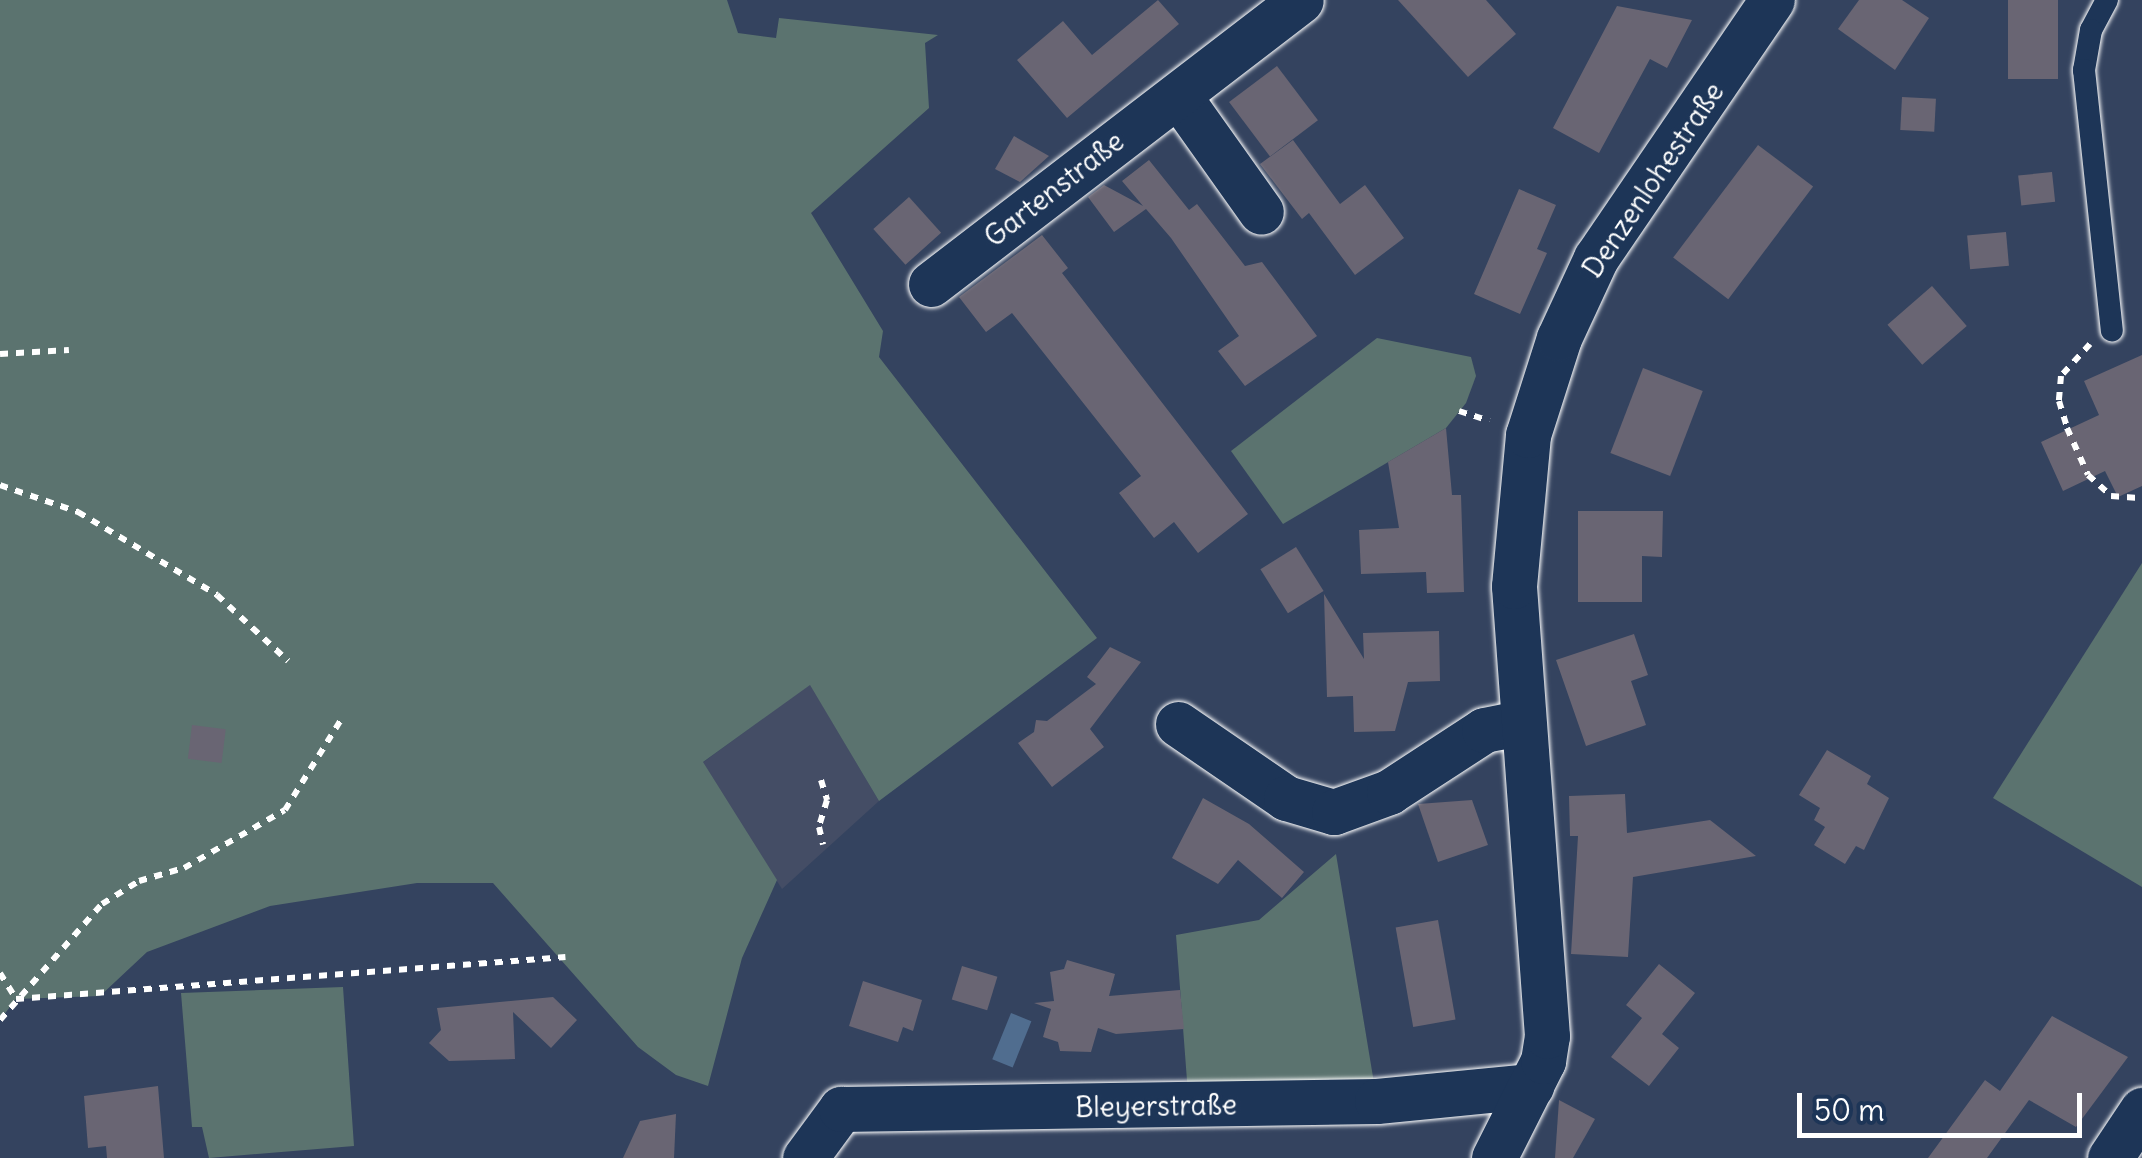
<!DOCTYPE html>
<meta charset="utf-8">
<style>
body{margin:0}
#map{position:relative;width:2142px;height:1158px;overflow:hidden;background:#34435f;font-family:Delius,sans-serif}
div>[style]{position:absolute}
.built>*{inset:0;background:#444d65}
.green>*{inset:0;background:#5b736f}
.water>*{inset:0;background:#506d8f;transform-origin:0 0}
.building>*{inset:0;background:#696573;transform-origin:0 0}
.path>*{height:6px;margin-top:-3px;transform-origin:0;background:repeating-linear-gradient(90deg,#fff 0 8px,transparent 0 16px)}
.roads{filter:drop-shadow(0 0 2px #fff) drop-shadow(0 0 2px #fff)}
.service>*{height:22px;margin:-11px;padding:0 11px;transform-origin:11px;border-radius:11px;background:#1d3557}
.minor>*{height:45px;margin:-22.5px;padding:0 22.5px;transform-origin:22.5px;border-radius:22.5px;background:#1d3557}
span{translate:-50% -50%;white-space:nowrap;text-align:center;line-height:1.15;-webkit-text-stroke:8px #1d3557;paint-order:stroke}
.street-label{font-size:28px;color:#fff}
.scale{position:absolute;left:1797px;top:1093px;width:285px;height:45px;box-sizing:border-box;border:5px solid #fff;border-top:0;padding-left:12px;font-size:30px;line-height:35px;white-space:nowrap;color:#fff;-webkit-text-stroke:8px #1d3557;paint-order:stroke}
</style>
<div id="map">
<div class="built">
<div style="clip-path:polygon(810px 684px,879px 801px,782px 889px,702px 763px)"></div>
</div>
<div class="green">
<div style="clip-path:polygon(0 0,727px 0,738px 33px,776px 38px,779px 18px,938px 35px,925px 43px,929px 108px,811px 213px,883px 331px,879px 357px,1097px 638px,879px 801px,810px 685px,703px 762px,777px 880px,742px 958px,708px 1086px,676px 1075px,638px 1047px,493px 883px,417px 883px,270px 906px,147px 952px,100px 996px,16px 999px,0 1020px)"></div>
<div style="clip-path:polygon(1377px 338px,1471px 357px,1476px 376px,1466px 403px,1446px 428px,1283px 524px,1231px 451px)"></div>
<div style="clip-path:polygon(2142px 563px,2142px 887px,1993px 798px)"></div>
<div style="clip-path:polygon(1336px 854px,1377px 1101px,1189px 1107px,1176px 935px,1259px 920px)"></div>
<div style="clip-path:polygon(343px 987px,354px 1146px,209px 1158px,202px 1127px,192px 1127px,181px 993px)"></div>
</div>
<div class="water">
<div style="left:1011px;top:1013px;width:22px;height:50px;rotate:22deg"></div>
</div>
<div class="building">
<div style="clip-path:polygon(1158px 0,1179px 24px,1067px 118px,1017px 60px,1063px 21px,1092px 55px)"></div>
<div style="clip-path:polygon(1398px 0,1486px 0,1516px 34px,1468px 77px)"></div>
<div style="clip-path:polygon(1859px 0,1902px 0,1929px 18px,1895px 70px,1838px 29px)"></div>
<div style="left:2008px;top:0;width:50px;height:79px"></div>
<div style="clip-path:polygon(1617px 6px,1692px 20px,1667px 68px,1650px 59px,1599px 153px,1553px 128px)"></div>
<div style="left:1277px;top:66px;width:68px;height:60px;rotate:53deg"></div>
<div style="left:1902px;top:97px;width:34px;height:33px;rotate:3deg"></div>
<div style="clip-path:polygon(1014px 136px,1049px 156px,1020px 182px,995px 169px)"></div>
<div style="clip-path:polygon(1293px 140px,1340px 204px,1365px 185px,1404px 238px,1355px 275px,1309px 213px,1302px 219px,1260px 164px)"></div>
<div style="left:1758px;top:145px;width:69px;height:141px;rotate:37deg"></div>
<div style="clip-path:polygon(1149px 160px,1189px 210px,1197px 204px,1245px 266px,1262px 262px,1317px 336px,1245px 386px,1218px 351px,1239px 336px,1171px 238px,1146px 209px,1114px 232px,1088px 197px,1104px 185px,1143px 206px,1122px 181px)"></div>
<div style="left:2052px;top:172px;width:30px;height:34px;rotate:84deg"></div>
<div style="clip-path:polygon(1519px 189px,1556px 205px,1537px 249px,1547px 253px,1520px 314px,1474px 294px)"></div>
<div style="left:909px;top:197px;width:48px;height:48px;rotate:48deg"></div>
<div style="left:2006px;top:232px;width:34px;height:39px;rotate:85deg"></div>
<div style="clip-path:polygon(1042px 235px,1068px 268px,1062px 273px,1248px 514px,1198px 553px,1174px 522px,1154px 538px,1119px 493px,1141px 476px,1012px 313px,986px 332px,959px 297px)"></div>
<div style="left:1932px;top:286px;width:53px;height:59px;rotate:49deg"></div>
<div style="clip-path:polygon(2142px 355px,2142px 486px,2118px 497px,2105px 471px,2063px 491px,2041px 442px,2099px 415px,2084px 381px)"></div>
<div style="left:1643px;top:368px;width:64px;height:91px;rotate:21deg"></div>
<div style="clip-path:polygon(1446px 428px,1452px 495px,1461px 495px,1464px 592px,1427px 593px,1426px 572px,1361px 574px,1359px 530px,1399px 528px,1388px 462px)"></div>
<div style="clip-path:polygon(1578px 511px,1663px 511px,1662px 557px,1642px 556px,1642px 602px,1578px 602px)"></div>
<div style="left:1296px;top:547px;width:52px;height:42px;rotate:58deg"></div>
<div style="clip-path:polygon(1324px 594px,1364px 659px,1363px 633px,1439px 631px,1440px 681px,1408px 682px,1395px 731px,1354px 732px,1353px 696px,1327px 697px)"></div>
<div style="clip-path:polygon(1634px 634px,1648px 675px,1631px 681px,1646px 725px,1586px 746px,1556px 660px)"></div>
<div style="clip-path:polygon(1110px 647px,1141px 662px,1090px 729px,1104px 747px,1052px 787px,1018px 743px,1034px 732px,1036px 720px,1047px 721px,1096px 684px,1087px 677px)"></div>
<div style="left:192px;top:725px;width:34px;height:34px;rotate:7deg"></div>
<div style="clip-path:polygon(1827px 750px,1871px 776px,1867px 784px,1889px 798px,1864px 850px,1856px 846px,1845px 864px,1814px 845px,1825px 827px,1814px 820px,1820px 808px,1799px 795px)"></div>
<div style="clip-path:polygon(1625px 794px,1627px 833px,1710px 820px,1756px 856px,1633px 877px,1628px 957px,1571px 954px,1578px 836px,1570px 836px,1569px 796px)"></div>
<div style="clip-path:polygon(1203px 798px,1249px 824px,1304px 872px,1282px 898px,1238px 860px,1218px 884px,1172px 858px)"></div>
<div style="clip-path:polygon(1472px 800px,1488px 845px,1438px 862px,1418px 804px)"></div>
<div style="left:1438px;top:920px;width:101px;height:43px;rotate:80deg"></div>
<div style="clip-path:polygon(1067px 960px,1115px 974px,1109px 996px,1180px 990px,1184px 1029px,1116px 1034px,1098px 1028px,1091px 1052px,1060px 1051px,1058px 1042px,1043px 1037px,1051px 1009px,1034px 1003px,1054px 1001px,1050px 972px,1064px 969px)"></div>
<div style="clip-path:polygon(1659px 964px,1695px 993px,1662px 1034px,1679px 1048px,1649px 1086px,1611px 1057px,1642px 1018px,1626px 1005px)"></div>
<div style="left:962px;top:966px;width:37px;height:35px;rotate:17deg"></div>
<div style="clip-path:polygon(863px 981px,922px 1000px,913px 1031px,903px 1027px,898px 1042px,849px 1026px)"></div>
<div style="clip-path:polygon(553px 997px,577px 1020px,551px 1048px,513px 1012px,515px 1059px,449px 1061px,429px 1043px,441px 1030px,437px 1008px)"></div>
<div style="clip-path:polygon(2052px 1016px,2128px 1057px,2076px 1127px,2029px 1100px,1987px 1158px,1928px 1158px,1985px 1080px,2000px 1091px)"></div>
<div style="clip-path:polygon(158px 1086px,164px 1158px,107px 1158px,106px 1146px,88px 1148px,84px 1096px)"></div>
<div style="clip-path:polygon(1559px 1100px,1595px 1119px,1573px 1158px,1555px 1158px)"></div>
<div style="clip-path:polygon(676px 1114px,674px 1158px,623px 1158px,640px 1121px)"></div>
</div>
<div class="path">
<div style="left:2090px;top:344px;width:43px;rotate:132.2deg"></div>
<div style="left:2061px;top:376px;width:25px;rotate:95deg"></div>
<div style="left:2059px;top:401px;width:28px;rotate:73deg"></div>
<div style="left:2067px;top:428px;width:51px;rotate:65.9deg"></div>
<div style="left:2088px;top:475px;width:31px;rotate:42deg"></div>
<div style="left:2111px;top:496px;width:31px;rotate:4deg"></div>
<div style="left:0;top:354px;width:69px;rotate:-3.3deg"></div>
<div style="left:1459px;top:411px;width:32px;rotate:18deg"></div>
<div style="left:0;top:485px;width:83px;rotate:19.1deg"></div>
<div style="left:78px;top:512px;width:162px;rotate:30.8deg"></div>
<div style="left:217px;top:595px;width:97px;rotate:42.9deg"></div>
<div style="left:821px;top:780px;width:21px;rotate:73deg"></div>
<div style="left:827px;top:800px;width:28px;rotate:107deg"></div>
<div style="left:819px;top:827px;width:18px;rotate:77deg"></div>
<div style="left:0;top:973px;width:31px;rotate:58deg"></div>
<div style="left:16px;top:999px;width:551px;rotate:-4.37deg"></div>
<div style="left:0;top:1020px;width:154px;rotate:-48.7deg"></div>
<div style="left:102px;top:904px;width:44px;rotate:-31.9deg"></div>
<div style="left:139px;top:881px;width:47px;rotate:-16.1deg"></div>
<div style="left:184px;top:868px;width:116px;rotate:-29.9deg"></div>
<div style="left:285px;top:810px;width:108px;rotate:-58.2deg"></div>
</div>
<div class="roads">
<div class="service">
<div style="left:2107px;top:0;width:34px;rotate:118deg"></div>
<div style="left:2091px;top:30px;width:41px;rotate:99.9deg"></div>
<div style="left:2084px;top:70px;width:262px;rotate:83.9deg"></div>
</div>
<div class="minor">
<div style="left:1178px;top:95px;width:143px;rotate:54.6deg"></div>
<div style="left:931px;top:284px;width:466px;rotate:-37.5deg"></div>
<div style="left:1178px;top:724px;width:131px;rotate:34.4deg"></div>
<div style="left:1286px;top:798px;width:50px;rotate:16.3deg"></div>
<div style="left:1334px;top:812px;width:59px;rotate:-20deg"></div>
<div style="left:1389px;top:792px;width:113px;rotate:-33.1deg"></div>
<div style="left:1484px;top:730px;width:37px;rotate:-11deg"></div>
<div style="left:805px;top:1158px;width:61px;rotate:-53.7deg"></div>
<div style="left:841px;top:1109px;width:536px;rotate:-0.86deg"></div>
<div style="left:1377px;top:1101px;width:155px;rotate:-5.6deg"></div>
<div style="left:1494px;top:1158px;width:109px;rotate:-63.2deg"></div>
<div style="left:1543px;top:1061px;width:25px;rotate:-81deg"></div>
<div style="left:1547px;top:1036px;width:451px;rotate:-94.2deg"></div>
<div style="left:1514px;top:586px;width:152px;rotate:-84.7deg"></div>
<div style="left:1528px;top:435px;width:102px;rotate:-72.3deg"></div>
<div style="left:1559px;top:338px;width:88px;rotate:-65.2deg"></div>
<div style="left:1596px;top:258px;width:312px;rotate:-55.7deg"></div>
<div style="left:2110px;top:1158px;width:58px;rotate:-56.3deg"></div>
</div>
</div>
<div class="street-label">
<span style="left:1653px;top:180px;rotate:-56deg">Denzenlohestraße</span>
<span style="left:1054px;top:189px;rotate:-38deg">Gartenstraße</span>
<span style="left:1156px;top:1106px;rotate:-1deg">Bleyerstraße</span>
</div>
<div class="scale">50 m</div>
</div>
